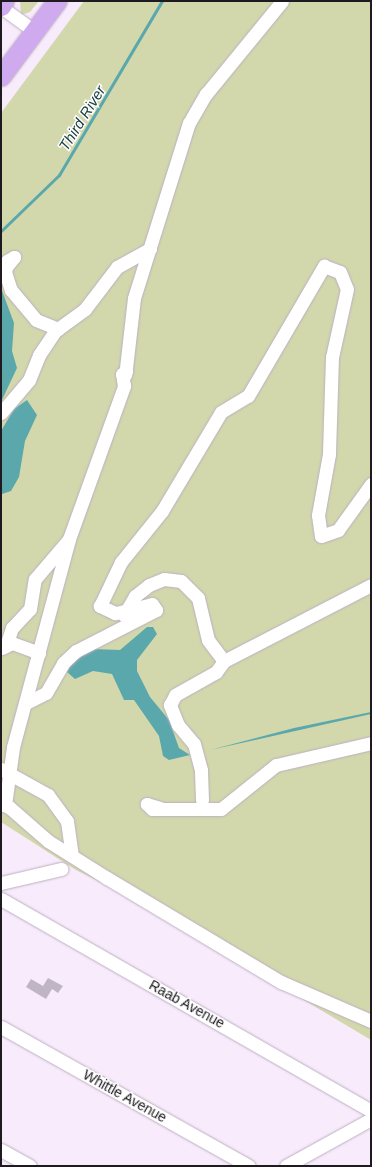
<!DOCTYPE html>
<style>
body{margin:0}
#map{position:relative;width:372px;height:1167px;overflow:hidden;background:#f8ebfc;font-family:Arial,sans-serif}
div>[style]{position:absolute}
.green>*{inset:0;background:#d3d8ac}
.water>*{inset:0;background:#5ba8ac}
.stream>*{height:3px;margin:-1.5px;padding:0 1.5px;transform-origin:1.5px;border-radius:1.5px;background:#5ba8ac}
.building>*{inset:0;background:#c0b5c4}
.roads{filter:drop-shadow(0 0 1px #bcb0c0) drop-shadow(0 0 1px #bcb0c0)}
.minor>*{height:13px;margin:-6.5px;padding:0 6.5px;transform-origin:6.5px;border-radius:6.5px;background:#fff}
.highway>*{height:19px;margin:-9.5px;padding:0 9.5px;transform-origin:9.5px;border-radius:9.5px;background:#cfaaef}
span{translate:-50% -50%;white-space:nowrap;text-align:center;line-height:1.15;-webkit-text-stroke:3px #fefefe;paint-order:stroke}
.street-label{font-size:14px;color:#1e1a20}
.water-label{font-size:15px;color:#1b4042;font-style:italic}
.frame{position:absolute;inset:0;border:2px solid #1e1a20;pointer-events:none}
</style>
<div id="map">
<div class="green">
<div style="clip-path:polygon(20px 1px,39px 1px,30px 12px,21px 15px)"></div>
<div style="clip-path:polygon(84px 1px,371px 1px,371px 1040px,136px 900px,76px 870px,1px 822px,1px 113px)"></div>
</div>
<div class="water">
<div style="clip-path:polygon(1px 288px,14px 323px,12px 351px,17px 368px,1px 402px)"></div>
<div style="clip-path:polygon(27px 400px,37px 415px,25px 441px,19px 477px,11px 491px,2px 494px,1px 431px,14px 409px)"></div>
<div style="clip-path:polygon(147px 627px,153px 627px,157px 634px,137px 660px,137px 671px,150px 697px,169px 720px,179px 748px,190px 755px,169px 760px,163px 756px,159px 736px,134px 700px,124px 700px,112px 674px,93px 671px,75px 679px,67px 672px,75px 659px,93px 649px,120px 650px)"></div>
<div style="clip-path:polygon(371px 712px,371px 714px,210px 750px,294px 728px)"></div>
</div>
<div class="stream">
<div style="left:1px;top:231px;width:81px;rotate:-44deg"></div>
<div style="left:59px;top:175px;width:202px;rotate:-59.4deg"></div>
</div>
<div class="building">
<div style="clip-path:polygon(48px 978px,63px 986px,58px 993px,52px 989px,46px 999px,26px 987px,31px 979px,43px 986px)"></div>
</div>
<div class="roads">
<div class="minor">
<div style="left:1px;top:7px;width:41px;rotate:36deg"></div>
<div style="left:6px;top:267px;width:13px;rotate:-51deg"></div>
<div style="left:14px;top:257px;width:8px;rotate:150deg"></div>
<div style="left:7px;top:261px;width:4px;rotate:104deg"></div>
<div style="left:6px;top:265px;width:2px;rotate:90deg"></div>
<div style="left:6px;top:267px;width:5px;rotate:101deg"></div>
<div style="left:5px;top:272px;width:19px;rotate:72deg"></div>
<div style="left:11px;top:290px;width:39px;rotate:50deg"></div>
<div style="left:36px;top:320px;width:24px;rotate:22deg"></div>
<div style="left:126px;top:368px;width:70px;rotate:-83.5deg"></div>
<div style="left:134px;top:298px;width:183px;rotate:-72.6deg"></div>
<div style="left:189px;top:123px;width:34px;rotate:-60deg"></div>
<div style="left:206px;top:94px;width:120px;rotate:-50.7deg"></div>
<div style="left:1px;top:413px;width:43px;rotate:-49.7deg"></div>
<div style="left:29px;top:380px;width:27px;rotate:-68deg"></div>
<div style="left:39px;top:355px;width:29px;rotate:-56deg"></div>
<div style="left:55px;top:331px;width:37px;rotate:-36deg"></div>
<div style="left:85px;top:309px;width:53px;rotate:-52.7deg"></div>
<div style="left:117px;top:267px;width:38px;rotate:-29deg"></div>
<div style="left:124px;top:615px;width:22px;rotate:-60deg"></div>
<div style="left:135px;top:596px;width:18px;rotate:-38deg"></div>
<div style="left:149px;top:585px;width:16px;rotate:-22deg"></div>
<div style="left:164px;top:579px;width:17px;rotate:7deg"></div>
<div style="left:181px;top:581px;width:24px;rotate:45deg"></div>
<div style="left:198px;top:598px;width:43px;rotate:76.6deg"></div>
<div style="left:208px;top:640px;width:26px;rotate:53deg"></div>
<div style="left:7px;top:643px;width:16px;rotate:-72deg"></div>
<div style="left:12px;top:628px;width:26px;rotate:-47deg"></div>
<div style="left:30px;top:609px;width:30px;rotate:-81deg"></div>
<div style="left:35px;top:579px;width:52px;rotate:-49.6deg"></div>
<div style="left:2px;top:648px;width:11px;rotate:-27deg"></div>
<div style="left:12px;top:643px;width:29px;rotate:20deg"></div>
<div style="left:224px;top:661px;width:165px;rotate:-27.3deg"></div>
<div style="left:26px;top:703px;width:22px;rotate:-27deg"></div>
<div style="left:46px;top:693px;width:34px;rotate:-60deg"></div>
<div style="left:63px;top:663px;width:18px;rotate:-43deg"></div>
<div style="left:76px;top:651px;width:90px;rotate:-27.1deg"></div>
<div style="left:156px;top:610px;width:7px;rotate:-124deg"></div>
<div style="left:152px;top:604px;width:38px;rotate:166deg"></div>
<div style="left:115px;top:613px;width:17px;rotate:-155deg"></div>
<div style="left:100px;top:606px;width:49px;rotate:-64.5deg"></div>
<div style="left:121px;top:562px;width:65px;rotate:-51.2deg"></div>
<div style="left:162px;top:511px;width:115px;rotate:-59.2deg"></div>
<div style="left:221px;top:412px;width:31px;rotate:-31deg"></div>
<div style="left:248px;top:396px;width:151px;rotate:-59.7deg"></div>
<div style="left:324px;top:266px;width:17px;rotate:21deg"></div>
<div style="left:340px;top:272px;width:18px;rotate:68deg"></div>
<div style="left:347px;top:289px;width:70px;rotate:102.4deg"></div>
<div style="left:332px;top:357px;width:97px;rotate:91.8deg"></div>
<div style="left:329px;top:454px;width:62px;rotate:100.2deg"></div>
<div style="left:318px;top:515px;width:21px;rotate:82deg"></div>
<div style="left:321px;top:536px;width:18px;rotate:-19deg"></div>
<div style="left:338px;top:530px;width:57px;rotate:-54.3deg"></div>
<div style="left:1px;top:769px;width:54px;rotate:29deg"></div>
<div style="left:48px;top:795px;width:32px;rotate:54deg"></div>
<div style="left:67px;top:821px;width:35px;rotate:82deg"></div>
<div style="left:202px;top:800px;width:30px;rotate:-92deg"></div>
<div style="left:201px;top:770px;width:27px;rotate:-105deg"></div>
<div style="left:194px;top:744px;width:25px;rotate:-130deg"></div>
<div style="left:178px;top:725px;width:22px;rotate:-112deg"></div>
<div style="left:170px;top:705px;width:11px;rotate:-63deg"></div>
<div style="left:175px;top:695px;width:47px;rotate:-29.3deg"></div>
<div style="left:216px;top:672px;width:14px;rotate:-54deg"></div>
<div style="left:1px;top:804px;width:9px;rotate:21deg"></div>
<div style="left:9px;top:807px;width:52px;rotate:41.1deg"></div>
<div style="left:48px;top:841px;width:70px;rotate:32.1deg"></div>
<div style="left:107px;top:878px;width:203px;rotate:30.9deg"></div>
<div style="left:281px;top:982px;width:98px;rotate:23.4deg"></div>
<div style="left:5px;top:805px;width:59px;rotate:-82.1deg"></div>
<div style="left:13px;top:747px;width:215px;rotate:-74.9deg"></div>
<div style="left:69px;top:539px;width:163px;rotate:-70.2deg"></div>
<div style="left:124px;top:386px;width:12px;rotate:-99deg"></div>
<div style="left:122px;top:374px;width:5px;rotate:-37deg"></div>
<div style="left:126px;top:371px;width:4px;rotate:104deg"></div>
<div style="left:160px;top:808px;width:14px;rotate:-163deg"></div>
<div style="left:147px;top:804px;width:7px;rotate:45deg"></div>
<div style="left:152px;top:809px;width:69px"></div>
<div style="left:221px;top:809px;width:70px;rotate:-38.7deg"></div>
<div style="left:276px;top:765px;width:98px;rotate:-13deg"></div>
<div style="left:1px;top:883px;width:62px;rotate:-13.1deg"></div>
<div style="left:1px;top:899px;width:426px;rotate:29.8deg"></div>
<div style="left:1px;top:1027px;width:284px;rotate:29.3deg"></div>
<div style="left:1px;top:1150px;width:33px;rotate:29deg"></div>
<div style="left:286px;top:1166px;width:97px;rotate:-28.9deg"></div>
</div>
<div class="highway">
<div style="left:1px;top:6px;width:6px;rotate:-59deg"></div>
<div style="left:1px;top:76px;width:94px;rotate:-53.3deg"></div>
</div>
</div>
<div class="street-label">
<span style="left:187px;top:1004px;rotate:29deg">Raab Avenue</span>
<span style="left:125px;top:1096px;rotate:29deg">Whittle Avenue</span>
</div>
<div class="water-label">
<span style="left:82px;top:118px;rotate:-58deg">Third River</span>
</div>
<div class="frame"></div>
</div>
